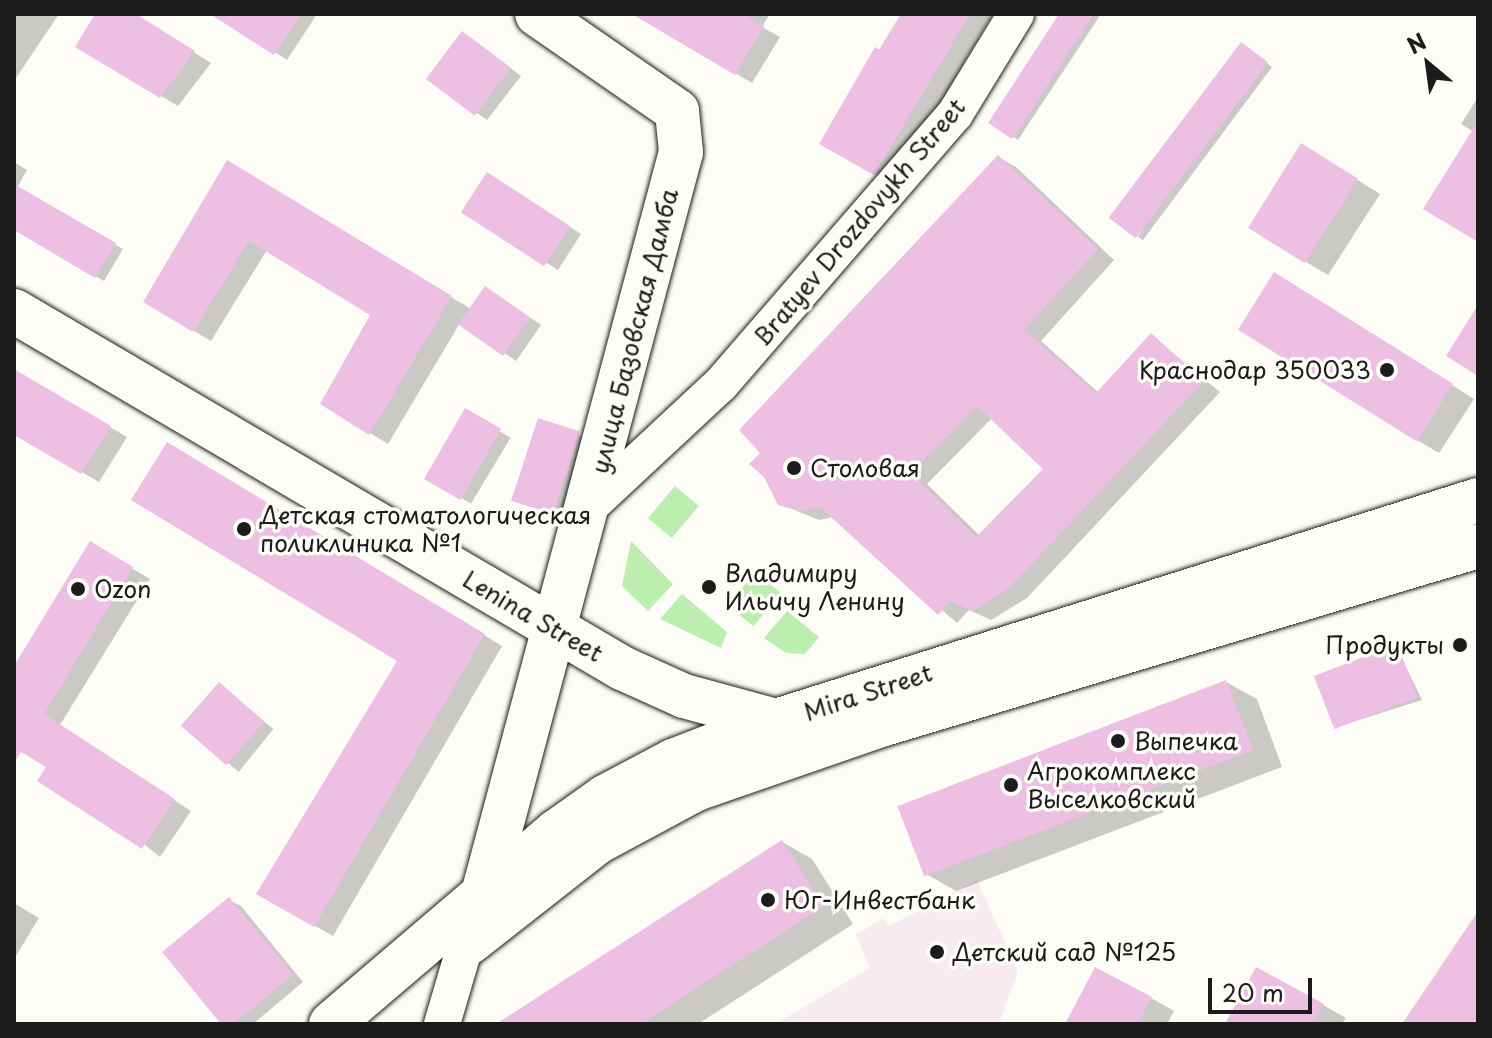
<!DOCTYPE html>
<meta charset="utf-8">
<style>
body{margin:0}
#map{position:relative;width:1492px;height:1038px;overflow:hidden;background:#fdfcf7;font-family:"Playpen Sans",sans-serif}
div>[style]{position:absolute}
.built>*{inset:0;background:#f8eaf1}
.green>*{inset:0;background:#bbeeaf;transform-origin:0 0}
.shadow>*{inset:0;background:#0003;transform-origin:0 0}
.building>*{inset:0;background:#edbfe3;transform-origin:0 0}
.roads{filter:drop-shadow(0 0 2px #1c1c1c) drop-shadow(0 0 2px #1c1c1c)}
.street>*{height:36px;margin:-18px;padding:0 18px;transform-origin:18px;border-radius:18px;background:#fdfcf7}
.secondary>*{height:44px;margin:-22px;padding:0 22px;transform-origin:22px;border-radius:22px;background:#fdfcf7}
.dots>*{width:22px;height:22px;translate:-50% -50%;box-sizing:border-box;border:4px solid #fdfcf7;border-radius:50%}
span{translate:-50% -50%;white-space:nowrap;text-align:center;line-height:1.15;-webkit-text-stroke:7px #fdfcf7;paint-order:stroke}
.street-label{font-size:24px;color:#1c1c1c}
.poi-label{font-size:24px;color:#1c1c1c}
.right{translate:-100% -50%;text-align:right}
.left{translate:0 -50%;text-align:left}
.frame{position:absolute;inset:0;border:16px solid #1c1c1c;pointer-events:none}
.north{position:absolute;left:1388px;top:24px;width:80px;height:80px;-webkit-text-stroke:6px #fdfcf7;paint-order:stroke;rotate:331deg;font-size:22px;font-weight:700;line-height:32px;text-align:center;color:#1c1c1c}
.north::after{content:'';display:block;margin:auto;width:28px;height:36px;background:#1c1c1c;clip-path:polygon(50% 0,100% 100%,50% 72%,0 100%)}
.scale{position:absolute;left:1208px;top:978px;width:104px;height:36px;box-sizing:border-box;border:4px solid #1c1c1c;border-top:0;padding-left:10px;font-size:24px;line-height:28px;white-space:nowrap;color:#1c1c1c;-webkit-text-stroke:6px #fdfcf7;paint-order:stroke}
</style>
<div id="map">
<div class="built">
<div style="clip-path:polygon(977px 880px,1018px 972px,999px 1024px,775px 1024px,870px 968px,856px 935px,883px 918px,889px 926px)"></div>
</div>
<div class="green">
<div style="left:675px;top:486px;width:31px;height:42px;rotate:40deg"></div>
<div style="clip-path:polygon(631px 541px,673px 584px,648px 611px,622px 586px)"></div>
<div style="left:755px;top:572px;width:33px;height:43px;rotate:39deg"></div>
<div style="clip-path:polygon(682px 594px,727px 632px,721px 648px,660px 619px)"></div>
<div style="clip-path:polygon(787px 611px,819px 637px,805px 654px,786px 653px,764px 638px)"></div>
</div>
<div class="shadow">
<div style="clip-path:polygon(14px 14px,59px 14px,14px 81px)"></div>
<div style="clip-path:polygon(97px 14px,134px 14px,211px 63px,178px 106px,77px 46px)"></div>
<div style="clip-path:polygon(216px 14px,317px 14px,287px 60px)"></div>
<div style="clip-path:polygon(636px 14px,770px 14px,762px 27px,780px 37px,752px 83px)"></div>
<div style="clip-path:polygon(901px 14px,993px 14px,892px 184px,822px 143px)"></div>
<div style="clip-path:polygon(1062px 14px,1101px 14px,1018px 140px,991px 122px)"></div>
<div style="clip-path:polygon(474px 40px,521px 76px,487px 120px,429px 79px)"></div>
<div style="clip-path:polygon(1246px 47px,1272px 67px,1143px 240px,1138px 237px)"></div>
<div style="clip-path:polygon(1478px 97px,1478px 240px,1474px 132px,1461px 124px)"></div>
<div style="clip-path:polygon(evenodd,998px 157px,1016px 167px,1114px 260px,1041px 341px,1099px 393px,1152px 336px,1220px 392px,1027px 598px,991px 620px,969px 610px,957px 623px,834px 517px,819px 520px,780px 504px,998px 157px,992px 418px,1046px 469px,980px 536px,927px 484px,992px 418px)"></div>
<div style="clip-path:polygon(1324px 159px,1380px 194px,1328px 275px,1306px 262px)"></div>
<div style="clip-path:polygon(14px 162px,27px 170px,17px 188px,123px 249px,104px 281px,14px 228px)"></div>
<div style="clip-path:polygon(228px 163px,471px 309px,497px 295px,541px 325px,516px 361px,460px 323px,388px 444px,322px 404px,373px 315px,267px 250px,211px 341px,194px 331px)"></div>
<div style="clip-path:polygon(499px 181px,581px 234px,558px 270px,464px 211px)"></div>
<div style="clip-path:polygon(1297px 287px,1474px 399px,1439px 453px,1417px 440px)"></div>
<div style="clip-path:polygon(14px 371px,127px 437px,99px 482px,14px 432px)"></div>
<div style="left:466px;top:411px;width:52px;height:77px;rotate:31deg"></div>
<div style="left:540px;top:421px;width:54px;height:83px;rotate:20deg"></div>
<div style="clip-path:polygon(186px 455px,502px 646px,333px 936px,259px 894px,400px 661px)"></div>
<div style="clip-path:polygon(91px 544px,150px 579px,60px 725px,191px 811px,160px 857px,49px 767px,14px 746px,14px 670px)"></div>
<div style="clip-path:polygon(1396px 646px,1422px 700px,1340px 726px,1334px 723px)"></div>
<div style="clip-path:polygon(1226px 682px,1257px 699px,1282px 767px,956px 891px,926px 874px)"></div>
<div style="left:219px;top:685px;width:70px;height:55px;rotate:39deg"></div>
<div style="clip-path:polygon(782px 842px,812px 859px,853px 924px,698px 1024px,499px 1024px)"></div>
<div style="clip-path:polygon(229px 900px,241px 906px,303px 982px,253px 1024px,224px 1024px)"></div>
<div style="clip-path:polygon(14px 903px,39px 918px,14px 959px)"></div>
<div style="clip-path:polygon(1151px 998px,1174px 1011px,1167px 1024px,1067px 1024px)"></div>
<div style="clip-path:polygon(1323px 1005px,1346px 1018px,1342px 1024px,1228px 1024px)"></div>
</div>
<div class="building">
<div style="clip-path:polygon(95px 14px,136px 14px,195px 51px,160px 98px,75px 47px)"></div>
<div style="clip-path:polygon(210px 14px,301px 14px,274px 55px)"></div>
<div style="clip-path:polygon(632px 14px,744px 14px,764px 26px,735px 75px)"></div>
<div style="clip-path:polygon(901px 14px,970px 14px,874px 175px,819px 144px,875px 47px,880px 50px)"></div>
<div style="clip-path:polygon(1059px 14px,1094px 14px,1012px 139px,988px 123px)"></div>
<div style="left:462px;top:31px;width:61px;height:60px;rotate:37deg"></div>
<div style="left:1241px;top:42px;width:34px;height:220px;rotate:37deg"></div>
<div style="clip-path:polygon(1478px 121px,1478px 242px,1423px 209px)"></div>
<div style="left:1301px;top:143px;width:67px;height:100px;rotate:32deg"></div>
<div style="clip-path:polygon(evenodd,998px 155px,1098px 249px,1024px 330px,1096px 393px,1151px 333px,1204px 381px,1009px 588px,972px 611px,951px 601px,938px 615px,820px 507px,800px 511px,778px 505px,764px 477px,749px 464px,760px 453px,739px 430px,998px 155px,977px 406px,1043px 469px,976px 537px,911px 473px,977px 406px)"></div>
<div style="clip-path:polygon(227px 160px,452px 296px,369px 435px,320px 404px,370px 315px,249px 241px,193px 332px,143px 302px)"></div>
<div style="left:487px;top:172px;width:99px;height:48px;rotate:33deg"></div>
<div style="clip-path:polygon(14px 184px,116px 243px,95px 278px,14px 230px)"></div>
<div style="left:1274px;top:272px;width:211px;height:68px;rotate:32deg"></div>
<div style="left:485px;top:286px;width:55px;height:47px;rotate:35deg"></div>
<div style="clip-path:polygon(1478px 305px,1478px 376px,1446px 356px)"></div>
<div style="clip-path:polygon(14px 369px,111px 426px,81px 474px,14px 435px)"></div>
<div style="left:465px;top:408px;width:42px;height:82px;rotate:30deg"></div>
<div style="left:538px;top:418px;width:44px;height:87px;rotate:18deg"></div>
<div style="clip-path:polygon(167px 442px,485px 634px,314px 927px,256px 894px,397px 661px,131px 500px)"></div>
<div style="clip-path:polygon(90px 541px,133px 567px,44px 714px,175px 799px,142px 849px,37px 781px,46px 767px,21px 752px,14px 763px,14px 666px)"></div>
<div style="left:1397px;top:644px;width:57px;height:89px;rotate:69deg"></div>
<div style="left:1226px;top:680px;width:75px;height:352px;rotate:69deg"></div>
<div style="left:219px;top:682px;width:60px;height:58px;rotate:41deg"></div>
<div style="clip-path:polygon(782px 840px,824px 906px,641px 1024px,496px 1024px)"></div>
<div style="clip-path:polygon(229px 897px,293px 975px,233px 1024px,221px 1024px,162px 952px)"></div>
<div style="clip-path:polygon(1478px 911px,1478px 1024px,1402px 1024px)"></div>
<div style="clip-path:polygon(1095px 967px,1152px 997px,1138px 1024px,1065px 1024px)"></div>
<div style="clip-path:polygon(1256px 967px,1324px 1004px,1313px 1024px,1225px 1024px)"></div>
</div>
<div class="roads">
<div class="street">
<div style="left:589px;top:507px;width:180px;rotate:-43deg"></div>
<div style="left:721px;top:384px;width:357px;rotate:-49.1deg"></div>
<div style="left:955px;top:114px;width:117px;rotate:-58.6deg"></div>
<div style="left:442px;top:1024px;width:81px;rotate:-73.6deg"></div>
</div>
<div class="secondary">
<div style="left:14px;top:311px;width:705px;rotate:30.42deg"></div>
<div style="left:622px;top:668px;width:68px;rotate:24.3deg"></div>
<div style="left:684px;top:696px;width:95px;rotate:15.2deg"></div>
<div style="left:483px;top:894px;width:768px;rotate:-75.06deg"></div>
<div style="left:681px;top:152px;width:41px;rotate:-95.6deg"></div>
<div style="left:677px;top:111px;width:170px;rotate:-145.3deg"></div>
<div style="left:470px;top:942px;width:164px;rotate:-38.1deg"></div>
<div style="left:599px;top:841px;width:110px;rotate:-28.2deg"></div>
<div style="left:696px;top:789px;width:199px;rotate:-19.1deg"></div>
<div style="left:884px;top:724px;width:620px;rotate:-16.68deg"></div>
<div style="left:331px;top:1024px;width:296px;rotate:-40.5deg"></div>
<div style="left:556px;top:832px;width:60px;rotate:-35.5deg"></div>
<div style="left:605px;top:797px;width:77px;rotate:-27.9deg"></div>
<div style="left:673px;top:761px;width:110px;rotate:-21.2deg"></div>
<div style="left:776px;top:721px;width:736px;rotate:-17.47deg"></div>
</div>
</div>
<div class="dots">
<div style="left:1387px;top:370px;background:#1c1c1c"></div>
<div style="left:794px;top:468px;background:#1c1c1c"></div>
<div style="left:244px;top:529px;background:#1c1c1c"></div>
<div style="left:709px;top:587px;background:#1c1c1c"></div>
<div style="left:78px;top:589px;background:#1c1c1c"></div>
<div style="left:1460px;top:645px;background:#1c1c1c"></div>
<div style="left:1118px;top:741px;background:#1c1c1c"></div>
<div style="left:1011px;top:785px;background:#1c1c1c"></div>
<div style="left:768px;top:900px;background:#1c1c1c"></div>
<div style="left:937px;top:952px;background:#1c1c1c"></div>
</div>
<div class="street-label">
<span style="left:859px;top:222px;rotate:-50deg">Bratyev Drozdovykh Street</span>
<span style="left:634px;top:331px;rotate:-76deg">улица Базовская Дамба</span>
<span style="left:533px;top:616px;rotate:30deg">Lenina Street</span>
<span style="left:868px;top:692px;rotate:-18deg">Mira Street</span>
</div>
<div class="poi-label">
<span class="right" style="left:1371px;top:370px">Краснодар 350033</span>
<span class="left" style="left:810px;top:468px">Столовая</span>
<span class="left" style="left:260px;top:529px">Детская стоматологическая<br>поликлиника №1</span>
<span class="left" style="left:725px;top:587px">Владимиру<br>Ильичу Ленину</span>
<span class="left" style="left:94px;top:589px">Ozon</span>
<span class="right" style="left:1444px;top:645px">Продукты</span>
<span class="left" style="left:1134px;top:741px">Выпечка</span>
<span class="left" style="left:1027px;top:785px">Агрокомплекс<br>Выселковский</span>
<span class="left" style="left:784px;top:900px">Юг-Инвестбанк</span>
<span class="left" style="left:953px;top:952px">Детский сад №125</span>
</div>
<div class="frame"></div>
<div class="north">N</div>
<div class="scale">20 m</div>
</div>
